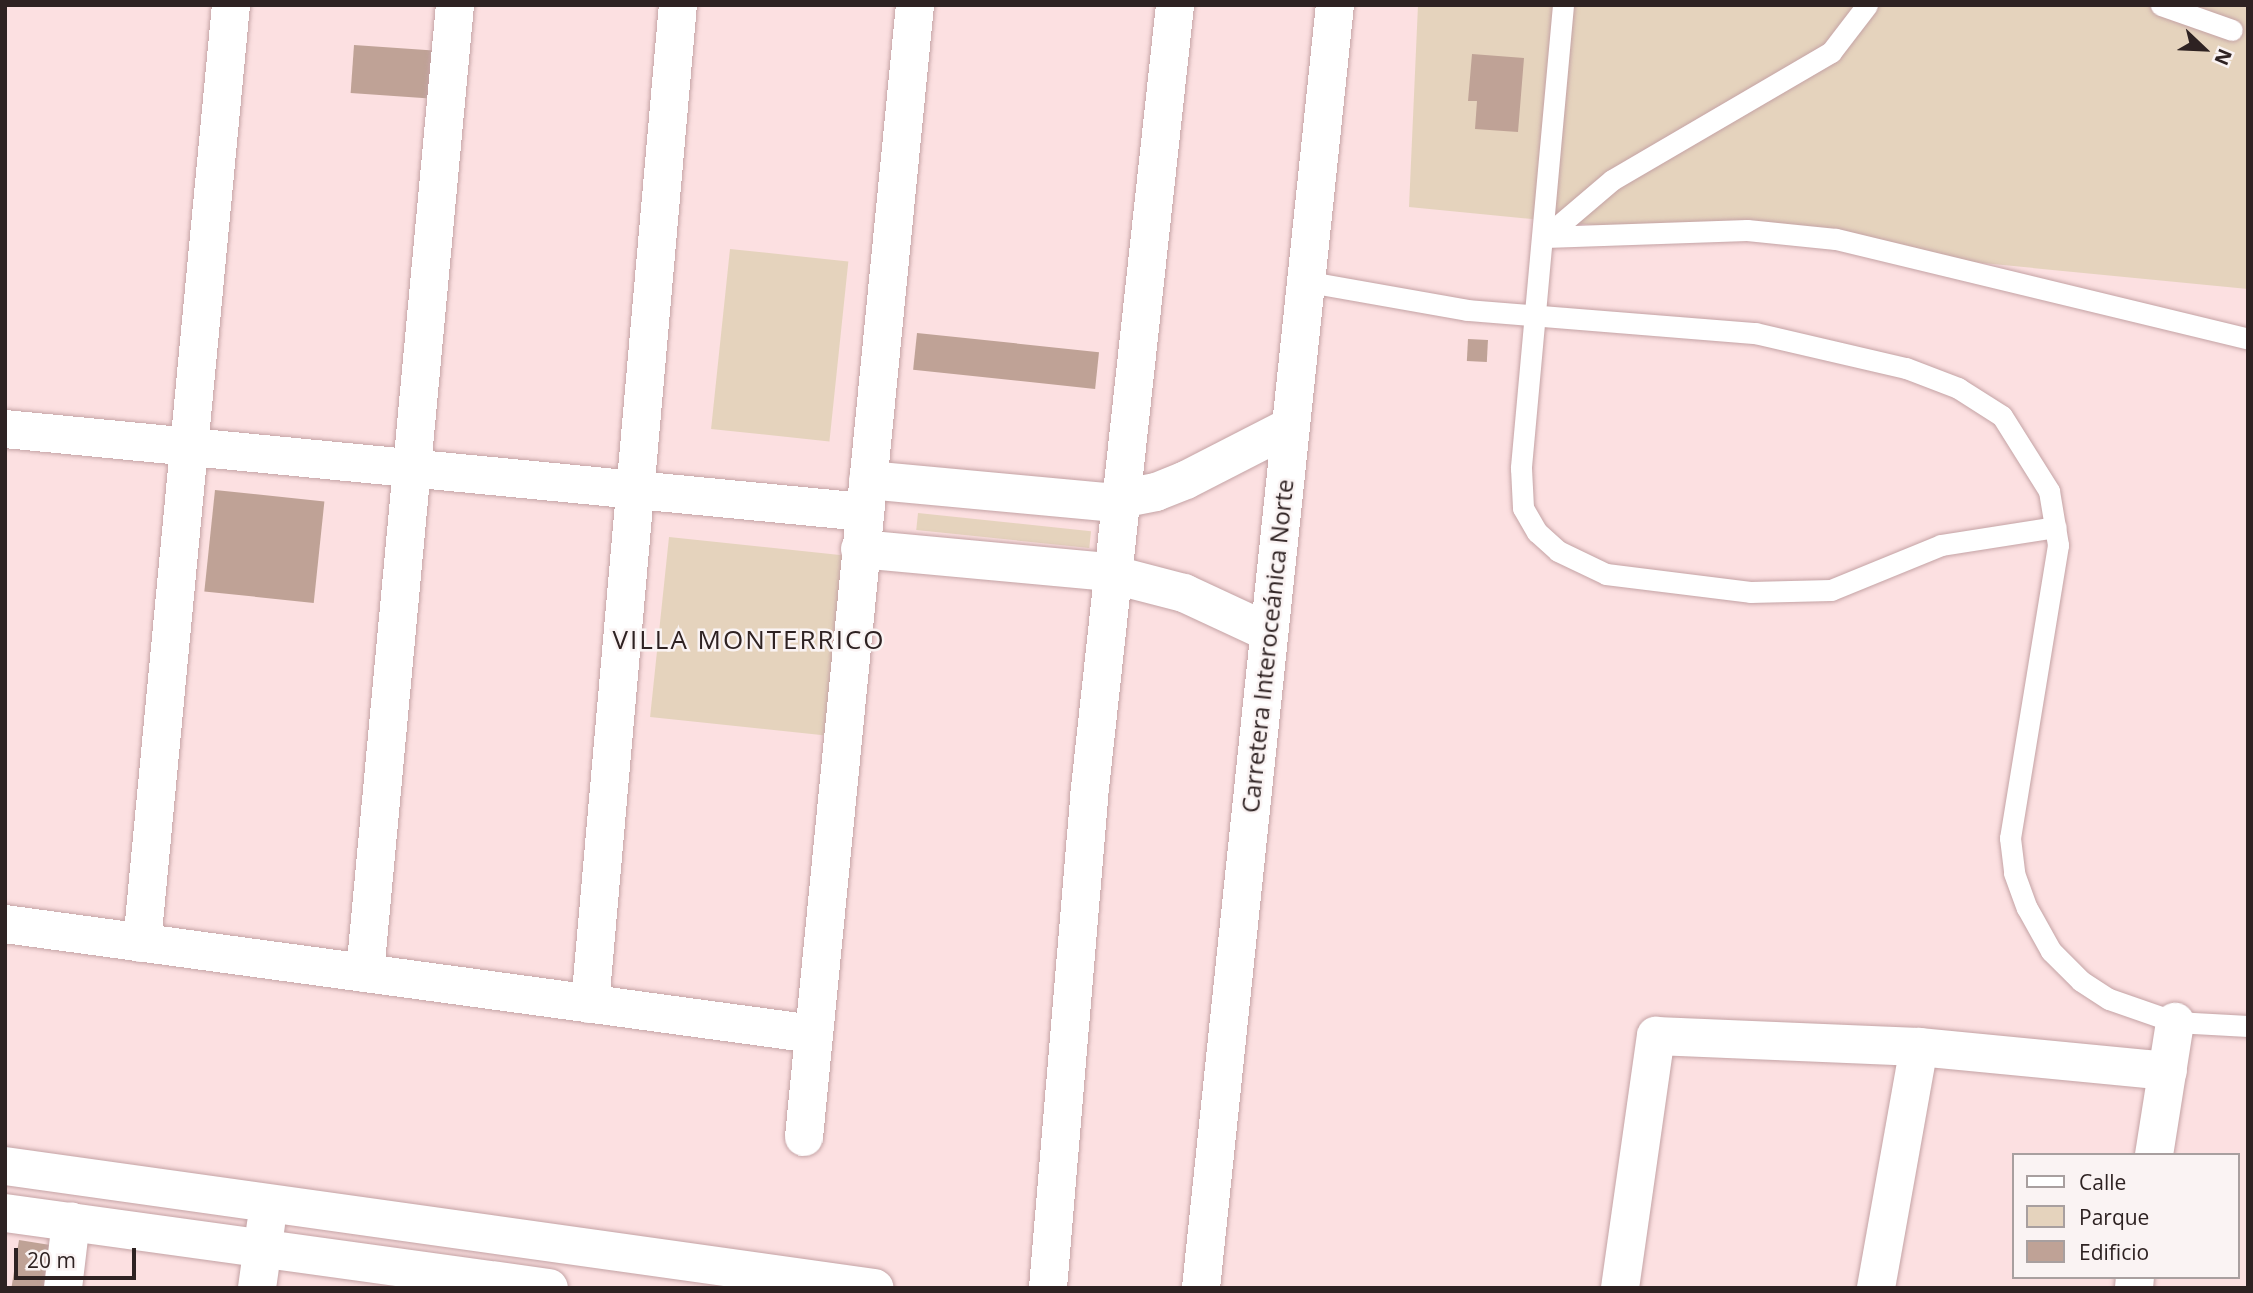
<!DOCTYPE html>
<meta charset="utf-8">
<style>
body{margin:0}
#map{position:relative;width:2253px;height:1293px;overflow:hidden;background:#fce0e1;font-family:"Open Sans",sans-serif}
div>[style]{position:absolute}
.green>*{inset:0;background:#e5d3bd;transform-origin:0 0}
.building>*{inset:0;background:#bfa296;transform-origin:0 0}
.roads{filter:drop-shadow(0 0 2px #c4a3a5) drop-shadow(0 0 2px #c4a3a5)}
.lane>*{height:21px;margin:-10.5px;padding:0 10.5px;transform-origin:10.5px;border-radius:10.5px;background:#fff}
.street>*{height:38px;margin:-19px;padding:0 19px;transform-origin:19px;border-radius:19px;background:#fff}
.highway>*{height:38px;margin:-19px;padding:0 19px;transform-origin:19px;border-radius:19px;background:#fff}
span{translate:-50% -50%;white-space:nowrap;text-align:center;line-height:1.15;-webkit-text-stroke:5px #faf3f3;paint-order:stroke}
.street-label{font-size:24px;color:#2e2222}
.neighbourhood-label{font-size:26px;color:#2e2222;letter-spacing:2px}
.frame{position:absolute;inset:0;border:7px solid #2e2222;pointer-events:none}
.legend{position:absolute;left:2012px;top:1153px;width:228px;height:126px;box-sizing:border-box;background:#faf3f3;border:2px solid #a89f9f;margin:0;padding:9px 12px;list-style:none;font-size:21px;color:#2e2222}
.legend li{display:flex;align-items:center;gap:14px;height:35px}
.legend b{width:35px;border:2px solid #a89f9f}
.north{position:absolute;left:2169px;top:14px;width:70px;height:70px;-webkit-text-stroke:5px #faf3f3;paint-order:stroke;rotate:113deg;font-size:19px;font-weight:700;line-height:28px;text-align:center;color:#2e2222}
.north::after{content:'';display:block;margin:auto;width:24px;height:32px;background:#2e2222;clip-path:polygon(50% 0,100% 100%,50% 72%,0 100%)}
.scale{position:absolute;left:14px;top:1248px;width:122px;height:32px;box-sizing:border-box;border:4px solid #2e2222;border-top:0;padding-left:9px;font-size:21px;line-height:24px;white-space:nowrap;color:#2e2222;-webkit-text-stroke:5px #faf3f3;paint-order:stroke}
</style>
<div id="map">
<div class="green">
<div style="clip-path:polygon(1418px 5px,2248px 5px,2248px 289px,1409px 207px)"></div>
<div style="left:730px;top:249px;width:119px;height:181px;rotate:6deg"></div>
<div style="left:918px;top:513px;width:174px;height:17px;rotate:6deg"></div>
<div style="left:669px;top:537px;width:179px;height:181px;rotate:6deg"></div>
</div>
<div class="building">
<div style="left:354px;top:45px;width:83px;height:48px;rotate:4deg"></div>
<div style="clip-path:polygon(1472px 54px,1524px 58px,1518px 132px,1475px 129px,1477px 101px,1468px 101px)"></div>
<div style="left:917px;top:333px;width:183px;height:37px;rotate:6deg"></div>
<div style="left:1468px;top:339px;width:20px;height:22px;rotate:3deg"></div>
<div style="left:215px;top:490px;width:110px;height:102px;rotate:6deg"></div>
<div style="left:19px;top:1240px;width:38px;height:49px;rotate:9deg"></div>
</div>
<div class="roads">
<div class="lane">
<div style="left:1563px;top:5px;width:465px;rotate:95.2deg"></div>
<div style="left:1521px;top:468px;width:40px;rotate:87.1deg"></div>
<div style="left:1523px;top:508px;width:28px;rotate:60deg"></div>
<div style="left:1537px;top:532px;width:28px;rotate:42deg"></div>
<div style="left:1558px;top:551px;width:53px;rotate:25.6deg"></div>
<div style="left:1606px;top:574px;width:145px;rotate:7.1deg"></div>
<div style="left:1750px;top:592px;width:81px;rotate:-1.4deg"></div>
<div style="left:1831px;top:590px;width:119px;rotate:-22.2deg"></div>
<div style="left:1941px;top:545px;width:116px;rotate:-8.9deg"></div>
<div style="left:2161px;top:5px;width:75px;rotate:19.4deg"></div>
<div style="left:1545px;top:237px;width:202px;rotate:-2deg"></div>
<div style="left:1747px;top:230px;width:89px;rotate:5.8deg"></div>
<div style="left:1836px;top:239px;width:424px;rotate:13.6deg"></div>
<div style="left:1545px;top:237px;width:88px;rotate:-40.4deg"></div>
<div style="left:1612px;top:180px;width:254px;rotate:-30.3deg"></div>
<div style="left:1831px;top:52px;width:59px;rotate:-52.5deg"></div>
<div style="left:1309px;top:282px;width:160px;rotate:10deg"></div>
<div style="left:1467px;top:310px;width:289px;rotate:4.6deg"></div>
<div style="left:1755px;top:333px;width:155px;rotate:13.1deg"></div>
<div style="left:1906px;top:368px;width:56px;rotate:21deg"></div>
<div style="left:1958px;top:388px;width:52px;rotate:32.5deg"></div>
<div style="left:2002px;top:416px;width:89px;rotate:57.9deg"></div>
<div style="left:2049px;top:491px;width:55px;rotate:80.5deg"></div>
<div style="left:2058px;top:545px;width:297px;rotate:99.3deg"></div>
<div style="left:2010px;top:838px;width:35px;rotate:83deg"></div>
<div style="left:2014px;top:873px;width:37px;rotate:70deg"></div>
<div style="left:2027px;top:908px;width:49px;rotate:60.8deg"></div>
<div style="left:2051px;top:951px;width:42px;rotate:45deg"></div>
<div style="left:2081px;top:981px;width:33px;rotate:33deg"></div>
<div style="left:2109px;top:999px;width:70px;rotate:19.2deg"></div>
<div style="left:2175px;top:1022px;width:73px;rotate:3.1deg"></div>
</div>
<div class="street">
<div style="left:5px;top:429px;width:863px;rotate:5.52deg"></div>
<div style="left:868px;top:480px;width:238px;rotate:5.3deg"></div>
<div style="left:1105px;top:502px;width:52px;rotate:-11.1deg"></div>
<div style="left:1156px;top:492px;width:32px;rotate:-22deg"></div>
<div style="left:1186px;top:480px;width:116px;rotate:-27.2deg"></div>
<div style="left:860px;top:549px;width:240px;rotate:5.3deg"></div>
<div style="left:1099px;top:571px;width:88px;rotate:14.5deg"></div>
<div style="left:1184px;top:593px;width:93px;rotate:24.9deg"></div>
<div style="left:5px;top:924px;width:815px;rotate:7.75deg"></div>
<div style="left:142px;top:943px;width:942px;rotate:-84.58deg"></div>
<div style="left:365px;top:973px;width:972px;rotate:-84.69deg"></div>
<div style="left:590px;top:1004px;width:1003px;rotate:-84.97deg"></div>
<div style="left:804px;top:1137px;width:1137px;rotate:-84.4deg"></div>
<div style="left:2154px;top:1155px;width:135px;rotate:-81deg"></div>
<div style="left:5px;top:1166px;width:878px;rotate:7.99deg"></div>
<div style="left:5px;top:1213px;width:549px;rotate:7.85deg"></div>
<div style="left:63px;top:1288px;width:67px;rotate:-83.2deg"></div>
<div style="left:257px;top:1288px;width:65px;rotate:-82deg"></div>
<div style="left:1048px;top:1288px;width:493px;rotate:-85.2deg"></div>
<div style="left:1089px;top:797px;width:797px;rotate:-83.8deg"></div>
<div style="left:1620px;top:1288px;width:255px;rotate:-81.9deg"></div>
<div style="left:1656px;top:1036px;width:263px;rotate:2.4deg"></div>
<div style="left:1919px;top:1047px;width:250px;rotate:5.5deg"></div>
<div style="left:1876px;top:1288px;width:245px;rotate:-79.9deg"></div>
<div style="left:2134px;top:1288px;width:11px;rotate:-85deg"></div>
</div>
<div class="highway">
<div style="left:1201px;top:1288px;width:1290px;rotate:-84.04deg"></div>
</div>
</div>
<div class="street-label">
<span style="left:1267px;top:646px;rotate:-84deg">Carretera Interoceánica Norte</span>
</div>
<div class="neighbourhood-label">
<span style="left:749px;top:640px">VILLA MONTERRICO</span>
</div>
<div class="frame"></div>
<ul class="legend">
<li><b style="height:9px;background:#fff"></b>Calle</li>
<li><b style="height:19px;background:#e5d3bd"></b>Parque</li>
<li><b style="height:19px;background:#bfa296"></b>Edificio</li>
</ul>
<div class="north">N</div>
<div class="scale">20 m</div>
</div>
